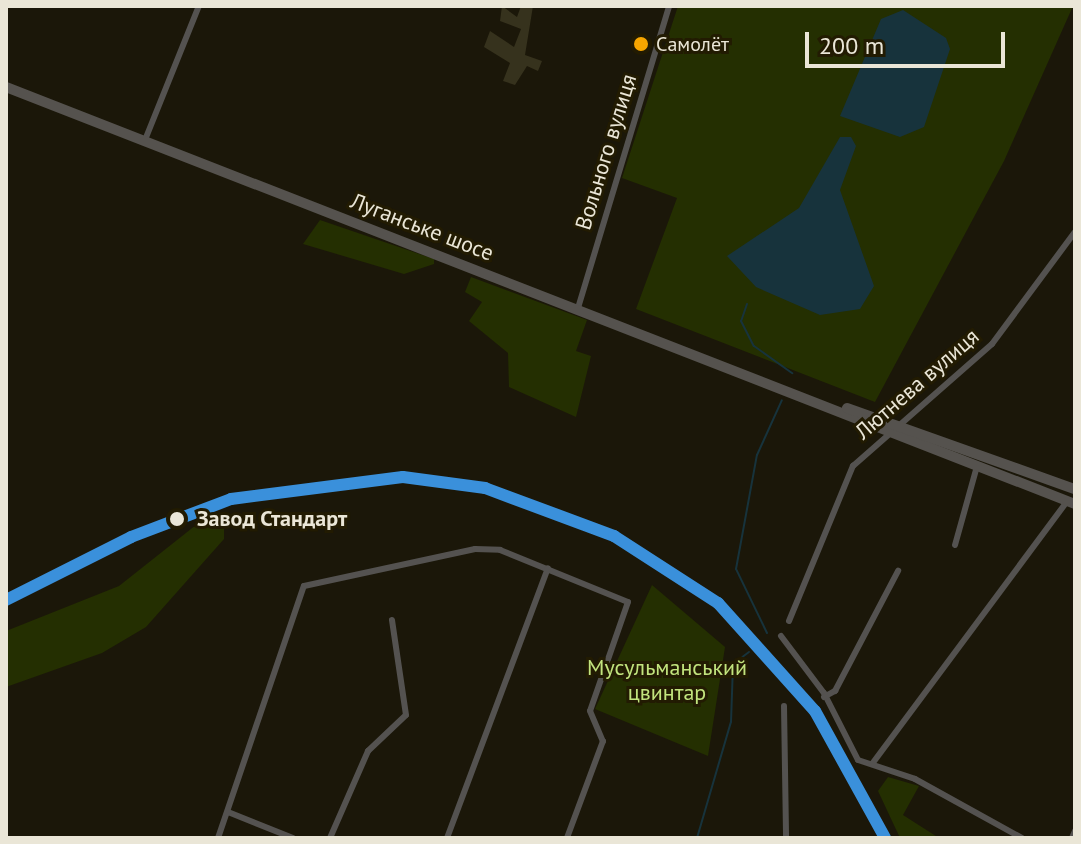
<!DOCTYPE html>
<meta charset="utf-8">
<style>
body{margin:0}
#map{position:relative;width:1081px;height:844px;overflow:hidden;background:#1b1709;font-family:"PT Sans",sans-serif}
div>[style]{position:absolute}
.green>*{inset:0;background:#242f01}
.water>*{inset:0;background:#17333c}
.stream>*{height:2px;margin:-1px;padding:0 1px;transform-origin:1px;border-radius:1px;background:#17333c}
.building>*{inset:0;background:#36321d}
.minor>*{height:6px;margin:-3px;padding:0 3px;transform-origin:3px;border-radius:3px;background:#545250}
.primary>*{height:10px;margin:-5px;padding:0 5px;transform-origin:5px;border-radius:5px;background:#55524e}
.rail-1>*{height:12px;margin:-6px;padding:0 6px;transform-origin:6px;border-radius:6px;background:#3a90db}
.dots>*{width:22px;height:22px;translate:-50% -50%;box-sizing:border-box;border:4px solid #221b02;border-radius:50%}
span{translate:-50% -50%;white-space:nowrap;text-align:center;line-height:1.15;-webkit-text-stroke:6px #221b02;paint-order:stroke}
.bus-label{font-size:20px;color:#eae6d7}
.left{translate:0 -50%;text-align:left}
.street-label{font-size:22px;color:#eae6d7}
.stop-label{font-size:22px;color:#eae6d7;font-weight:700}
.park-label{font-size:22px;color:#c2e47e}
.frame{position:absolute;inset:0;border:8px solid #eae6d7;pointer-events:none}
.scale{position:absolute;left:805px;top:32px;width:200px;height:36px;box-sizing:border-box;border:4px solid #eae6d7;border-top:0;padding-left:10px;font-size:24px;line-height:28px;white-space:nowrap;color:#eae6d7;-webkit-text-stroke:6px #221b02;paint-order:stroke}
</style>
<div id="map">
<div class="green">
<div style="clip-path:polygon(678px 6px,1073px 6px,1004px 161px,875px 402px,636px 309px,677px 198px,622px 178px)"></div>
<div style="clip-path:polygon(320px 220px,434px 259px,434px 264px,404px 274px,303px 244px)"></div>
<div style="clip-path:polygon(471px 277px,587px 320px,576px 351px,591px 356px,576px 417px,509px 387px,508px 353px,469px 321px,482px 302px,465px 292px)"></div>
<div style="clip-path:polygon(196px 525px,224px 527px,224px 539px,146px 627px,102px 653px,6px 687px,6px 631px,119px 586px)"></div>
<div style="clip-path:polygon(652px 585px,725px 647px,708px 756px,595px 709px)"></div>
<div style="clip-path:polygon(888px 777px,919px 786px,903px 815px,939px 838px,900px 838px,878px 791px)"></div>
</div>
<div class="water">
<div style="clip-path:polygon(903px 10px,946px 38px,950px 49px,924px 127px,900px 137px,840px 116px,881px 19px)"></div>
<div style="clip-path:polygon(840px 137px,851px 137px,856px 146px,840px 190px,874px 286px,860px 309px,820px 315px,756px 287px,727px 256px,799px 208px)"></div>
</div>
<div class="stream">
<div style="left:747px;top:304px;width:18px;rotate:109deg"></div>
<div style="left:741px;top:321px;width:28px;rotate:63deg"></div>
<div style="left:754px;top:346px;width:47px;rotate:35.4deg"></div>
<div style="left:767px;top:633px;width:71px;rotate:-115.8deg"></div>
<div style="left:736px;top:569px;width:116px;rotate:-79.6deg"></div>
<div style="left:757px;top:455px;width:60px;rotate:-65.6deg"></div>
<div style="left:697px;top:838px;width:121px;rotate:-73.7deg"></div>
<div style="left:731px;top:722px;width:58px;rotate:-88deg"></div>
<div style="left:733px;top:664px;width:20px;rotate:-37deg"></div>
</div>
<div class="building">
<div style="clip-path:polygon(502px 6px,517px 17px,521px 6px,533px 6px,525px 55px,542px 61px,538px 71px,527px 66px,515px 85px,503px 81px,510px 63px,484px 47px,490px 31px,514px 47px,521px 29px,500px 21px)"></div>
</div>
<div class="minor">
<div style="left:145px;top:140px;width:144px;rotate:-68.1deg"></div>
<div style="left:578px;top:308px;width:315px;rotate:-73.2deg"></div>
<div style="left:955px;top:545px;width:82px;rotate:-74.4deg"></div>
<div style="left:789px;top:621px;width:168px;rotate:-67.6deg"></div>
<div style="left:853px;top:466px;width:185px;rotate:-41.3deg"></div>
<div style="left:992px;top:344px;width:139px;rotate:-53.5deg"></div>
<div style="left:781px;top:636px;width:71px;rotate:53deg"></div>
<div style="left:824px;top:693px;width:75px;rotate:63.1deg"></div>
<div style="left:858px;top:760px;width:60px;rotate:18.4deg"></div>
<div style="left:915px;top:779px;width:122px;rotate:28.9deg"></div>
<div style="left:824px;top:697px;width:13px;rotate:-29deg"></div>
<div style="left:835px;top:691px;width:136px;rotate:-62.3deg"></div>
<div style="left:784px;top:706px;width:132px;rotate:89.1deg"></div>
<div style="left:872px;top:764px;width:327px;rotate:-53.4deg"></div>
<div style="left:228px;top:812px;width:70px;rotate:21.8deg"></div>
<div style="left:218px;top:838px;width:266px;rotate:-71.2deg"></div>
<div style="left:304px;top:586px;width:175px;rotate:-12.2deg"></div>
<div style="left:475px;top:549px;width:25px;rotate:2deg"></div>
<div style="left:500px;top:550px;width:138px;rotate:22.1deg"></div>
<div style="left:628px;top:602px;width:115px;rotate:109.2deg"></div>
<div style="left:590px;top:711px;width:33px;rotate:67deg"></div>
<div style="left:603px;top:741px;width:103px;rotate:110.4deg"></div>
<div style="left:330px;top:838px;width:95px;rotate:-66.4deg"></div>
<div style="left:368px;top:751px;width:52px;rotate:-43.5deg"></div>
<div style="left:406px;top:715px;width:96px;rotate:-98.4deg"></div>
<div style="left:447px;top:838px;width:288px;rotate:-69.5deg"></div>
<div style="left:1072px;top:838px;width:8px;rotate:-67deg"></div>
</div>
<div class="primary">
<div style="left:6px;top:87px;width:1147px;rotate:21.31deg"></div>
<div style="left:847px;top:408px;width:242px;rotate:19.6deg"></div>
</div>
<div class="rail-1">
<div style="left:6px;top:600px;width:140px;rotate:-26.7deg"></div>
<div style="left:131px;top:537px;width:107px;rotate:-20.8deg"></div>
<div style="left:231px;top:499px;width:173px;rotate:-7.3deg"></div>
<div style="left:403px;top:477px;width:83px;rotate:7.6deg"></div>
<div style="left:485px;top:488px;width:138px;rotate:20.4deg"></div>
<div style="left:614px;top:536px;width:124px;rotate:32.8deg"></div>
<div style="left:718px;top:603px;width:145px;rotate:48.1deg"></div>
<div style="left:815px;top:711px;width:145px;rotate:61.1deg"></div>
</div>
<div class="dots">
<div style="left:641px;top:44px;background:#f7a600"></div>
<div style="left:177px;top:519px;background:#eae6d7"></div>
</div>
<div class="bus-label">
<span class="left" style="left:656px;top:44px">Самолёт</span>
</div>
<div class="street-label">
<span style="left:606px;top:152px;rotate:-73deg">Вольного вулиця</span>
<span style="left:422px;top:227px;rotate:21deg">Луганське шосе</span>
<span style="left:917px;top:384px;rotate:-41deg">Лютнева вулиця</span>
</div>
<div class="stop-label">
<span class="left" style="left:197px;top:519px">Завод Стандарт</span>
</div>
<div class="park-label">
<span style="left:667px;top:680px">Мусульманський<br>цвинтар</span>
</div>
<div class="frame"></div>
<div class="scale">200 m</div>
</div>
